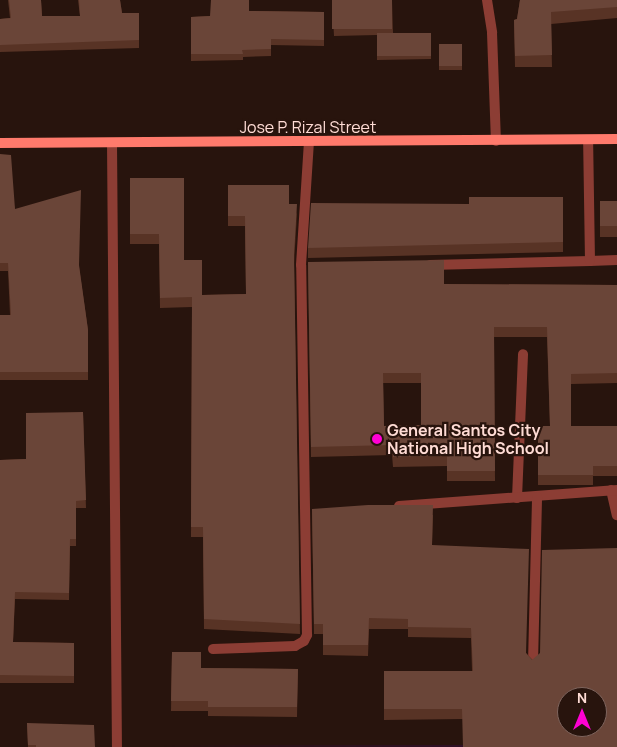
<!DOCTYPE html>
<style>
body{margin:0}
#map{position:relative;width:617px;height:747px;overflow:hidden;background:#28140d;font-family:Manrope,sans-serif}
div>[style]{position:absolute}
.green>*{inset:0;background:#331032}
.lane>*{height:10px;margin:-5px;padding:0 5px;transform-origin:5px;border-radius:5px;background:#8c3d34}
.street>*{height:10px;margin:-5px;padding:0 5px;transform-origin:5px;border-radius:5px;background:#8c3d34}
.secondary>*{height:10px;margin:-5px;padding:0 5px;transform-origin:5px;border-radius:5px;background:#ff7a6c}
.wall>*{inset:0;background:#583325;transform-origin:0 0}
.shaded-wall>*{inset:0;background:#3d1f14}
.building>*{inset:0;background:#6a4538;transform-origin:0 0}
.dots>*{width:14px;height:14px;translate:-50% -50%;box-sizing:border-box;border:2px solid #28140d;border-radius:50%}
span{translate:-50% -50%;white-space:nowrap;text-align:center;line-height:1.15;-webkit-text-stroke:4.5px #28140d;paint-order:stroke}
.street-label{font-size:16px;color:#ffdcd5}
.poi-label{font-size:16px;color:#ffdcd5;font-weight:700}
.left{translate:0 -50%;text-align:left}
.north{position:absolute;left:557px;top:687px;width:50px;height:50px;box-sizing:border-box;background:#28140d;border:1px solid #7e645d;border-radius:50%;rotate:0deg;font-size:14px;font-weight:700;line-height:20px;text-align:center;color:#ffdcd5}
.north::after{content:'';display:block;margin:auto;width:18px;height:22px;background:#ff01d4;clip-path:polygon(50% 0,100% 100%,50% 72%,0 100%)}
</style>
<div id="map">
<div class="green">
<div style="clip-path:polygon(617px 745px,617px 747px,153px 746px)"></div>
</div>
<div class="lane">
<div style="left:487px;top:0;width:33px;rotate:81deg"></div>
<div style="left:492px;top:33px;width:108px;rotate:87.9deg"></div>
<div style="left:590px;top:261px;width:27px;rotate:-2deg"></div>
<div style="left:430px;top:265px;width:160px;rotate:-1.4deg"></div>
<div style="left:590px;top:261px;width:121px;rotate:-90.9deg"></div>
<div style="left:611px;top:490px;width:26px;rotate:77deg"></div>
<div style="left:517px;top:498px;width:144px;rotate:-87.6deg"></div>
<div style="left:399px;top:506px;width:219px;rotate:-4.2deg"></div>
<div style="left:213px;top:649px;width:82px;rotate:-2.1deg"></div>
<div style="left:295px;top:646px;width:10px;rotate:-29deg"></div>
<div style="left:304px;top:641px;width:7px;rotate:-63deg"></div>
<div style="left:307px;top:635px;width:370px;rotate:-90.9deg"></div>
<div style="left:301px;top:265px;width:123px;rotate:-86.3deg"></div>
<div style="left:533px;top:663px;width:166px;rotate:-88.6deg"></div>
</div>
<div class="street">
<div style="left:112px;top:143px;width:604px;rotate:89.53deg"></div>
</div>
<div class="secondary">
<div style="left:0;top:143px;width:617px;rotate:-0.37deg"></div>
</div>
<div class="wall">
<div style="clip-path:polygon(8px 0,41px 0,42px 16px,80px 16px,78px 0,120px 0,122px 13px,139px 13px,139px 48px,0 52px,0 19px,10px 18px)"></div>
<div style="clip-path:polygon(332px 0,392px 0,393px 33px,431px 33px,431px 59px,377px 60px,377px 35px,334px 36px)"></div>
<div style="clip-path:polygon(520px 0,617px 0,617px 18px,551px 24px,552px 67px,515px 67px,514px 20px,517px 19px)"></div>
<div style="clip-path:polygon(249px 11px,324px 12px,324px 46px,271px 45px,271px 56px,243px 57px,243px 60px,191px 61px,191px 17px,210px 16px)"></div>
<div style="left:462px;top:44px;width:26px;height:23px;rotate:90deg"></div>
<div style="clip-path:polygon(0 154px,15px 209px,79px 267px,88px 330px,88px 380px,0 380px,0 315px,10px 315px,8px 271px,0 271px)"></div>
<div style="clip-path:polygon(130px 178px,184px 260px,202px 295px,246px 294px,245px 226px,228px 226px,228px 185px,289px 204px,297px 214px,294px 263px,300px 634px,204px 629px,203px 537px,191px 537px,192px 307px,160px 308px,159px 244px,130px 244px)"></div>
<div style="clip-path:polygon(563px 197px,563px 252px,308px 258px,308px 248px,469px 204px)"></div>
<div style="left:600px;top:201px;width:17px;height:36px"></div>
<div style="clip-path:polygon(evenodd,308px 262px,444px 284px,617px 285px,617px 383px,571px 384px,571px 426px,617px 426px,617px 476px,593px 476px,593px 485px,538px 485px,538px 426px,550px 426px,547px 337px,494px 337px,495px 481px,447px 481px,447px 466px,393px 467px,392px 455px,311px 457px,308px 262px,383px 383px,421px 383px,421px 425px,384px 426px,383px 383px)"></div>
<div style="clip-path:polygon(83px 412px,86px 508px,76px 508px,76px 546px,70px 546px,69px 600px,15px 599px,13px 642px,74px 643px,74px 683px,0 683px,0 460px,26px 459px)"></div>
<div style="clip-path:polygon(312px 509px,433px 515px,432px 545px,526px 653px,617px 747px,462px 719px,384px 720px,384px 671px,472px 671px,471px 638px,408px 637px,408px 629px,369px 629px,368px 656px,323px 655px,323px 634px,314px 634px)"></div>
<div style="clip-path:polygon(172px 652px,201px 668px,298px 669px,297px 717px,208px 716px,208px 711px,171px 711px)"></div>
<div style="clip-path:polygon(27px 723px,95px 747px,28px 747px)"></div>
</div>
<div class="shaded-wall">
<div style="clip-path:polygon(297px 204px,297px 214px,294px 265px,294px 255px)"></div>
</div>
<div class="building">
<div style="clip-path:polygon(9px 0,41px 0,42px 16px,80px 16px,79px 0,120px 0,122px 13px,139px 13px,139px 40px,0 45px,0 19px,11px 18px)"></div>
<div style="clip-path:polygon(211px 0,249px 0,249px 11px,324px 12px,324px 40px,271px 39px,271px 49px,242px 50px,243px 54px,191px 54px,191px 17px,210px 16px)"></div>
<div style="left:332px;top:0;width:60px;height:29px"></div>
<div style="clip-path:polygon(520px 0,617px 0,617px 7px,551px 12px,552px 55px,515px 56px,514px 20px,517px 19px)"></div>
<div style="left:377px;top:33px;width:54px;height:23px"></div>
<div style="left:462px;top:44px;width:22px;height:23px;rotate:90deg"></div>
<div style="clip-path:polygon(0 154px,11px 155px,15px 209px,81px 190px,79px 265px,88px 330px,88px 372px,0 372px,0 315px,11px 315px,8px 263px,0 263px)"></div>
<div style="clip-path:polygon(130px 178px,184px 178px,184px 260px,202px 260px,202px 295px,246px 294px,245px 216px,228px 216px,228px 185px,289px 185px,289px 204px,297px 204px,294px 255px,300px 624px,204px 619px,203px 527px,191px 527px,192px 297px,160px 298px,159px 234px,130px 234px)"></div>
<div style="clip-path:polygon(469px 197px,563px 197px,563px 242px,308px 248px,311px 203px,469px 204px)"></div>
<div style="left:600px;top:201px;width:17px;height:25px"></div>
<div style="clip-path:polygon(evenodd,444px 260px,444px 284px,617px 285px,617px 373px,571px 374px,571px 426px,617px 426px,617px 466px,593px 466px,593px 475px,538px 475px,538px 426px,550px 426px,547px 327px,494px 327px,495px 471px,447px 471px,447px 456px,393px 457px,392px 445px,311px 447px,308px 262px,444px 260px,383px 373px,421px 373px,421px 425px,384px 426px,383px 373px)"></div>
<div style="clip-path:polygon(83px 412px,86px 500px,76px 501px,76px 539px,70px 539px,69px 593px,15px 592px,13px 642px,74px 643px,74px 676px,0 675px,0 460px,26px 459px,26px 413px)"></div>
<div style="clip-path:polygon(evenodd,368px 505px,433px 505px,432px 545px,529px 549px,526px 653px,532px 660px,540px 653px,542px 550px,617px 548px,617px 747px,463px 747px,462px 709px,384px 709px,384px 671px,473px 671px,471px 628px,408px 627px,408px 619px,369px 618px,368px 645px,323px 645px,323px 624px,314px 624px,312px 509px,368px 505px,567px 697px,597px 697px,597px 727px,567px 727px,567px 697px)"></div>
<div style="clip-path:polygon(172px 652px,201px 652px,201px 668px,298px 669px,297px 707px,208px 707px,208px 701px,171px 701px)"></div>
<div style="clip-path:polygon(27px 723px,94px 725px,95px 747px,36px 747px,36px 745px,28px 745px)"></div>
</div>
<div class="dots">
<div style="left:377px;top:439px;background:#ff01d4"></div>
</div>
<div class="street-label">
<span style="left:308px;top:127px">Jose P. Rizal Street</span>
</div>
<div class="poi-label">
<span class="left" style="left:387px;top:439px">General Santos City<br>National High School</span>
</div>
<div class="north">N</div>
</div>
